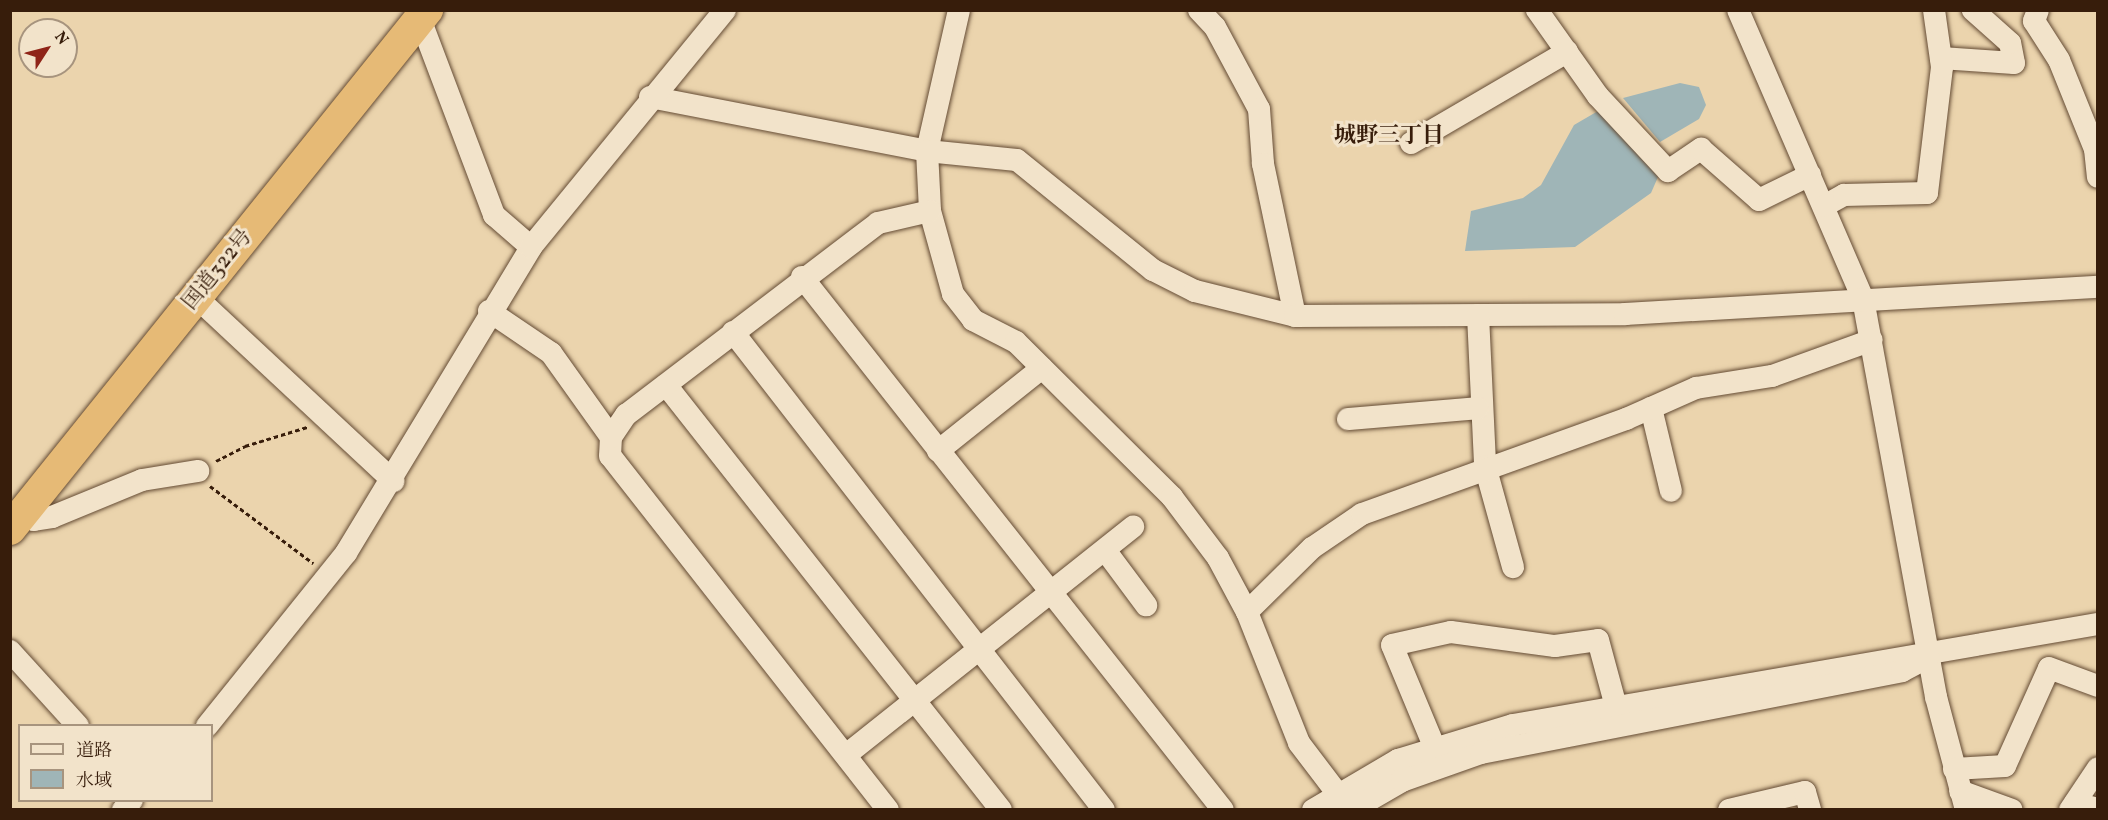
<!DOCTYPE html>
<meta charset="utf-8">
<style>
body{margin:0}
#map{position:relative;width:2108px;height:820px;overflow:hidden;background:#ebd4ad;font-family:Vollkorn,"Noto Serif JP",serif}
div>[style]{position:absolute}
.water>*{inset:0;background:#9fb5b7}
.path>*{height:3px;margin-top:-1.5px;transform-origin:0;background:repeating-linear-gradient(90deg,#371d0b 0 4.5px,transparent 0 7.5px)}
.roads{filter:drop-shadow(0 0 2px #644b34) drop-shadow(0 0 2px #644b34)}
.minor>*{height:22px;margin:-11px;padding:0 11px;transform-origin:11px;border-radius:11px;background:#f2e3ca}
.highway>*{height:32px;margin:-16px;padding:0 16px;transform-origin:16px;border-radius:16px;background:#e6ba76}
span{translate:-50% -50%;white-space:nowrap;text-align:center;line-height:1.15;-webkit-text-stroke:6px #f2e3ca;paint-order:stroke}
.street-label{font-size:21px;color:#371d0b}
.neighbourhood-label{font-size:22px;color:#371d0b;font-weight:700}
.frame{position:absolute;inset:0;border:12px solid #371d0b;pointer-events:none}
.legend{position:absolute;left:18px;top:724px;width:195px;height:78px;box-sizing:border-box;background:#f2e3ca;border:2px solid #a7947e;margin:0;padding:8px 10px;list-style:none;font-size:18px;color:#371d0b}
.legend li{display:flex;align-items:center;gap:12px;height:30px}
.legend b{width:30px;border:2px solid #a7947e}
.north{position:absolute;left:18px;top:18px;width:60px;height:60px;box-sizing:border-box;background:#f2e3ca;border:2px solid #a7947e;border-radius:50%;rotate:54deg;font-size:16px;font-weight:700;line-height:24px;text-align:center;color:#371d0b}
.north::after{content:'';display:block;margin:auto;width:21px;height:27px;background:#8f2418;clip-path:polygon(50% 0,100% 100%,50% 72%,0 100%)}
</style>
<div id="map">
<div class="water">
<div style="clip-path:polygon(1680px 83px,1699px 87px,1706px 105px,1699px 119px,1660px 142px,1623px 98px)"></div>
<div style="clip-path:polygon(1598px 111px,1658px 177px,1651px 193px,1575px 247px,1465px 251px,1471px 211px,1523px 198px,1541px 185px,1574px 125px)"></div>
</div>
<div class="path">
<div style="left:216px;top:461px;width:33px;rotate:-27deg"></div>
<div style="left:245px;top:446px;width:65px;rotate:-17deg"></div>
<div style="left:210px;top:486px;width:129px;rotate:36.8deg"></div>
</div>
<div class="roads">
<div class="minor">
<div style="left:959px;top:10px;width:145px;rotate:102.8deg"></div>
<div style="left:927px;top:151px;width:60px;rotate:87.1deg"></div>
<div style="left:930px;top:211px;width:86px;rotate:74.5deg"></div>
<div style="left:953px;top:294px;width:33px;rotate:52deg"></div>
<div style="left:973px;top:320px;width:48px;rotate:27.1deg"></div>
<div style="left:1016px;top:342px;width:220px;rotate:44.8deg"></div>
<div style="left:1172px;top:497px;width:76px;rotate:53deg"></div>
<div style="left:1218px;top:558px;width:61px;rotate:61.8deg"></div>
<div style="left:1247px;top:612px;width:141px;rotate:68.3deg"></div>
<div style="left:1299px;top:743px;width:84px;rotate:52.7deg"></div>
<div style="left:1199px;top:10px;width:23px;rotate:47deg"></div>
<div style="left:1215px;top:27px;width:93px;rotate:61.8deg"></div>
<div style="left:1259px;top:109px;width:55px;rotate:85.8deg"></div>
<div style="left:1263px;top:164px;width:155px;rotate:78.1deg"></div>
<div style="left:1537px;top:10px;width:105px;rotate:54.7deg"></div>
<div style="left:1598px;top:96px;width:103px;rotate:47deg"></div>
<div style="left:1668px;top:171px;width:40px;rotate:-34deg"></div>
<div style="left:1701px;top:149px;width:77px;rotate:41.3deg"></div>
<div style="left:1759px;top:200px;width:57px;rotate:-26.1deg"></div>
<div style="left:1738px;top:10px;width:315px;rotate:66.6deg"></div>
<div style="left:1863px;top:299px;width:405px;rotate:79.6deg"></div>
<div style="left:1936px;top:697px;width:117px;rotate:75.1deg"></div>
<div style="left:2038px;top:10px;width:12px;rotate:110deg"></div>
<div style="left:2034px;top:21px;width:46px;rotate:57.3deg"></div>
<div style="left:2059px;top:60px;width:96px;rotate:68deg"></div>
<div style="left:2095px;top:149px;width:28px;rotate:84deg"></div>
<div style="left:420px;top:19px;width:210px;rotate:69.3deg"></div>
<div style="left:494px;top:215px;width:49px;rotate:40.9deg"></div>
<div style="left:1941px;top:58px;width:73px;rotate:3.9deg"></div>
<div style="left:2014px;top:63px;width:20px;rotate:-101deg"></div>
<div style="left:2010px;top:43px;width:50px;rotate:-138.3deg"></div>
<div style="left:650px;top:97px;width:282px;rotate:11deg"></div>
<div style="left:927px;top:151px;width:90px;rotate:5.7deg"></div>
<div style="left:1017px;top:160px;width:175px;rotate:39deg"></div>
<div style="left:1153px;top:270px;width:47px;rotate:26.6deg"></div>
<div style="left:1195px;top:291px;width:103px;rotate:14deg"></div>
<div style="left:1295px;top:316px;width:330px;rotate:-0.3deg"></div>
<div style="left:1625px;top:314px;width:474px;rotate:-3.3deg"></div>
<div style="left:1411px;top:143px;width:181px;rotate:-30.3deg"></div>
<div style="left:1824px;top:206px;width:23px;rotate:-29deg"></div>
<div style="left:1844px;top:195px;width:83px;rotate:-1.4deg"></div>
<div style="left:1927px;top:193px;width:127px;rotate:-83.2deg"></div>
<div style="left:1942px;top:67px;width:58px;rotate:-98deg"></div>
<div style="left:802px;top:277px;width:679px;rotate:51.7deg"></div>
<div style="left:196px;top:297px;width:270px;rotate:43deg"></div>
<div style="left:489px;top:311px;width:75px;rotate:34.1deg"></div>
<div style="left:551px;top:353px;width:103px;rotate:54.5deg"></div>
<div style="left:1478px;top:315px;width:151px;rotate:87.3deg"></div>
<div style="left:1485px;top:466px;width:105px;rotate:74.5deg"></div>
<div style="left:733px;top:332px;width:605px;rotate:52.18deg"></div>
<div style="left:666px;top:385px;width:541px;rotate:51.75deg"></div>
<div style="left:1651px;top:408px;width:85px;rotate:76.5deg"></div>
<div style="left:1348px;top:419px;width:130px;rotate:-4.8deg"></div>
<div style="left:938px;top:451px;width:133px;rotate:-38.6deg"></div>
<div style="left:24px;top:513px;width:12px;rotate:35deg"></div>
<div style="left:34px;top:520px;width:18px;rotate:-9deg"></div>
<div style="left:52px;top:517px;width:97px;rotate:-22.3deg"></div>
<div style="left:142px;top:480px;width:57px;rotate:-9.1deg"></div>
<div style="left:1105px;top:550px;width:69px;rotate:53.3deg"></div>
<div style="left:1247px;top:612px;width:91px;rotate:-44.6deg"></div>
<div style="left:1312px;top:548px;width:60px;rotate:-34.2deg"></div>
<div style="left:1362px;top:514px;width:281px;rotate:-19.8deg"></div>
<div style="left:1626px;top:419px;width:77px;rotate:-23.9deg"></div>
<div style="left:1696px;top:388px;width:77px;rotate:-9deg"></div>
<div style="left:1772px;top:376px;width:106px;rotate:-19.8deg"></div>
<div style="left:10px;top:651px;width:101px;rotate:47.8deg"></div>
<div style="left:207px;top:726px;width:222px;rotate:-51.2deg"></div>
<div style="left:346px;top:553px;width:358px;rotate:-58.8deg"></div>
<div style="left:531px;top:247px;width:306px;rotate:-50.7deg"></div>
<div style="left:1434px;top:746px;width:109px;rotate:-112.6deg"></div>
<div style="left:1392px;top:645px;width:60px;rotate:-12.4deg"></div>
<div style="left:1451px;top:632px;width:105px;rotate:7.7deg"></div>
<div style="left:1555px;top:646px;width:43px;rotate:-7.9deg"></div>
<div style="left:1598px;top:640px;width:81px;rotate:74.9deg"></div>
<div style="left:846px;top:755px;width:367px;rotate:-38.5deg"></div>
<div style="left:1954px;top:769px;width:51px;rotate:-3.4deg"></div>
<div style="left:2005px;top:766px;width:107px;rotate:-65.8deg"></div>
<div style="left:2049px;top:668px;width:52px;rotate:20.2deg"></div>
<div style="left:1960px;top:791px;width:55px;rotate:20.1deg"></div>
<div style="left:2075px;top:803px;width:24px;rotate:15deg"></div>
<div style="left:123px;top:810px;width:13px;rotate:-48deg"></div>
<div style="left:888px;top:810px;width:450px;rotate:-128.1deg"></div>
<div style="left:610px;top:456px;width:19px;rotate:-87deg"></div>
<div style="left:611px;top:437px;width:27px;rotate:-56deg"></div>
<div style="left:626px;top:415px;width:317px;rotate:-37.3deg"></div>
<div style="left:878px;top:223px;width:53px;rotate:-13deg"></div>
<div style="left:1313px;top:810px;width:99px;rotate:-30.5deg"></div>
<div style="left:1398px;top:760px;width:120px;rotate:-16.9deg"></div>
<div style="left:1513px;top:725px;width:594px;rotate:-9.8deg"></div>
<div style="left:1352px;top:810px;width:58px;rotate:-30.1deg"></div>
<div style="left:1402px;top:781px;width:84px;rotate:-19.5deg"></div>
<div style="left:1481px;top:753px;width:429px;rotate:-11deg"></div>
<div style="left:1902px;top:671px;width:30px;rotate:-28deg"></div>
<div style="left:1729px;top:810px;width:78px;rotate:-13.3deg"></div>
<div style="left:1805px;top:792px;width:19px;rotate:74deg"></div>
<div style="left:2070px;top:810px;width:50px;rotate:-56.3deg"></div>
</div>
<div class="highway">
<div style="left:10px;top:529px;width:666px;rotate:-51.22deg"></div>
</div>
</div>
<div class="street-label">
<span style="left:218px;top:270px;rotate:-51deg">国道322号</span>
</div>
<div class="neighbourhood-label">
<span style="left:1389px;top:137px">城野三丁目</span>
</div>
<div class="frame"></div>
<ul class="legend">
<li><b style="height:8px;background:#f2e3ca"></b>道路</li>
<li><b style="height:16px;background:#9fb5b7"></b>水域</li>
</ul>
<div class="north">N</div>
</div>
